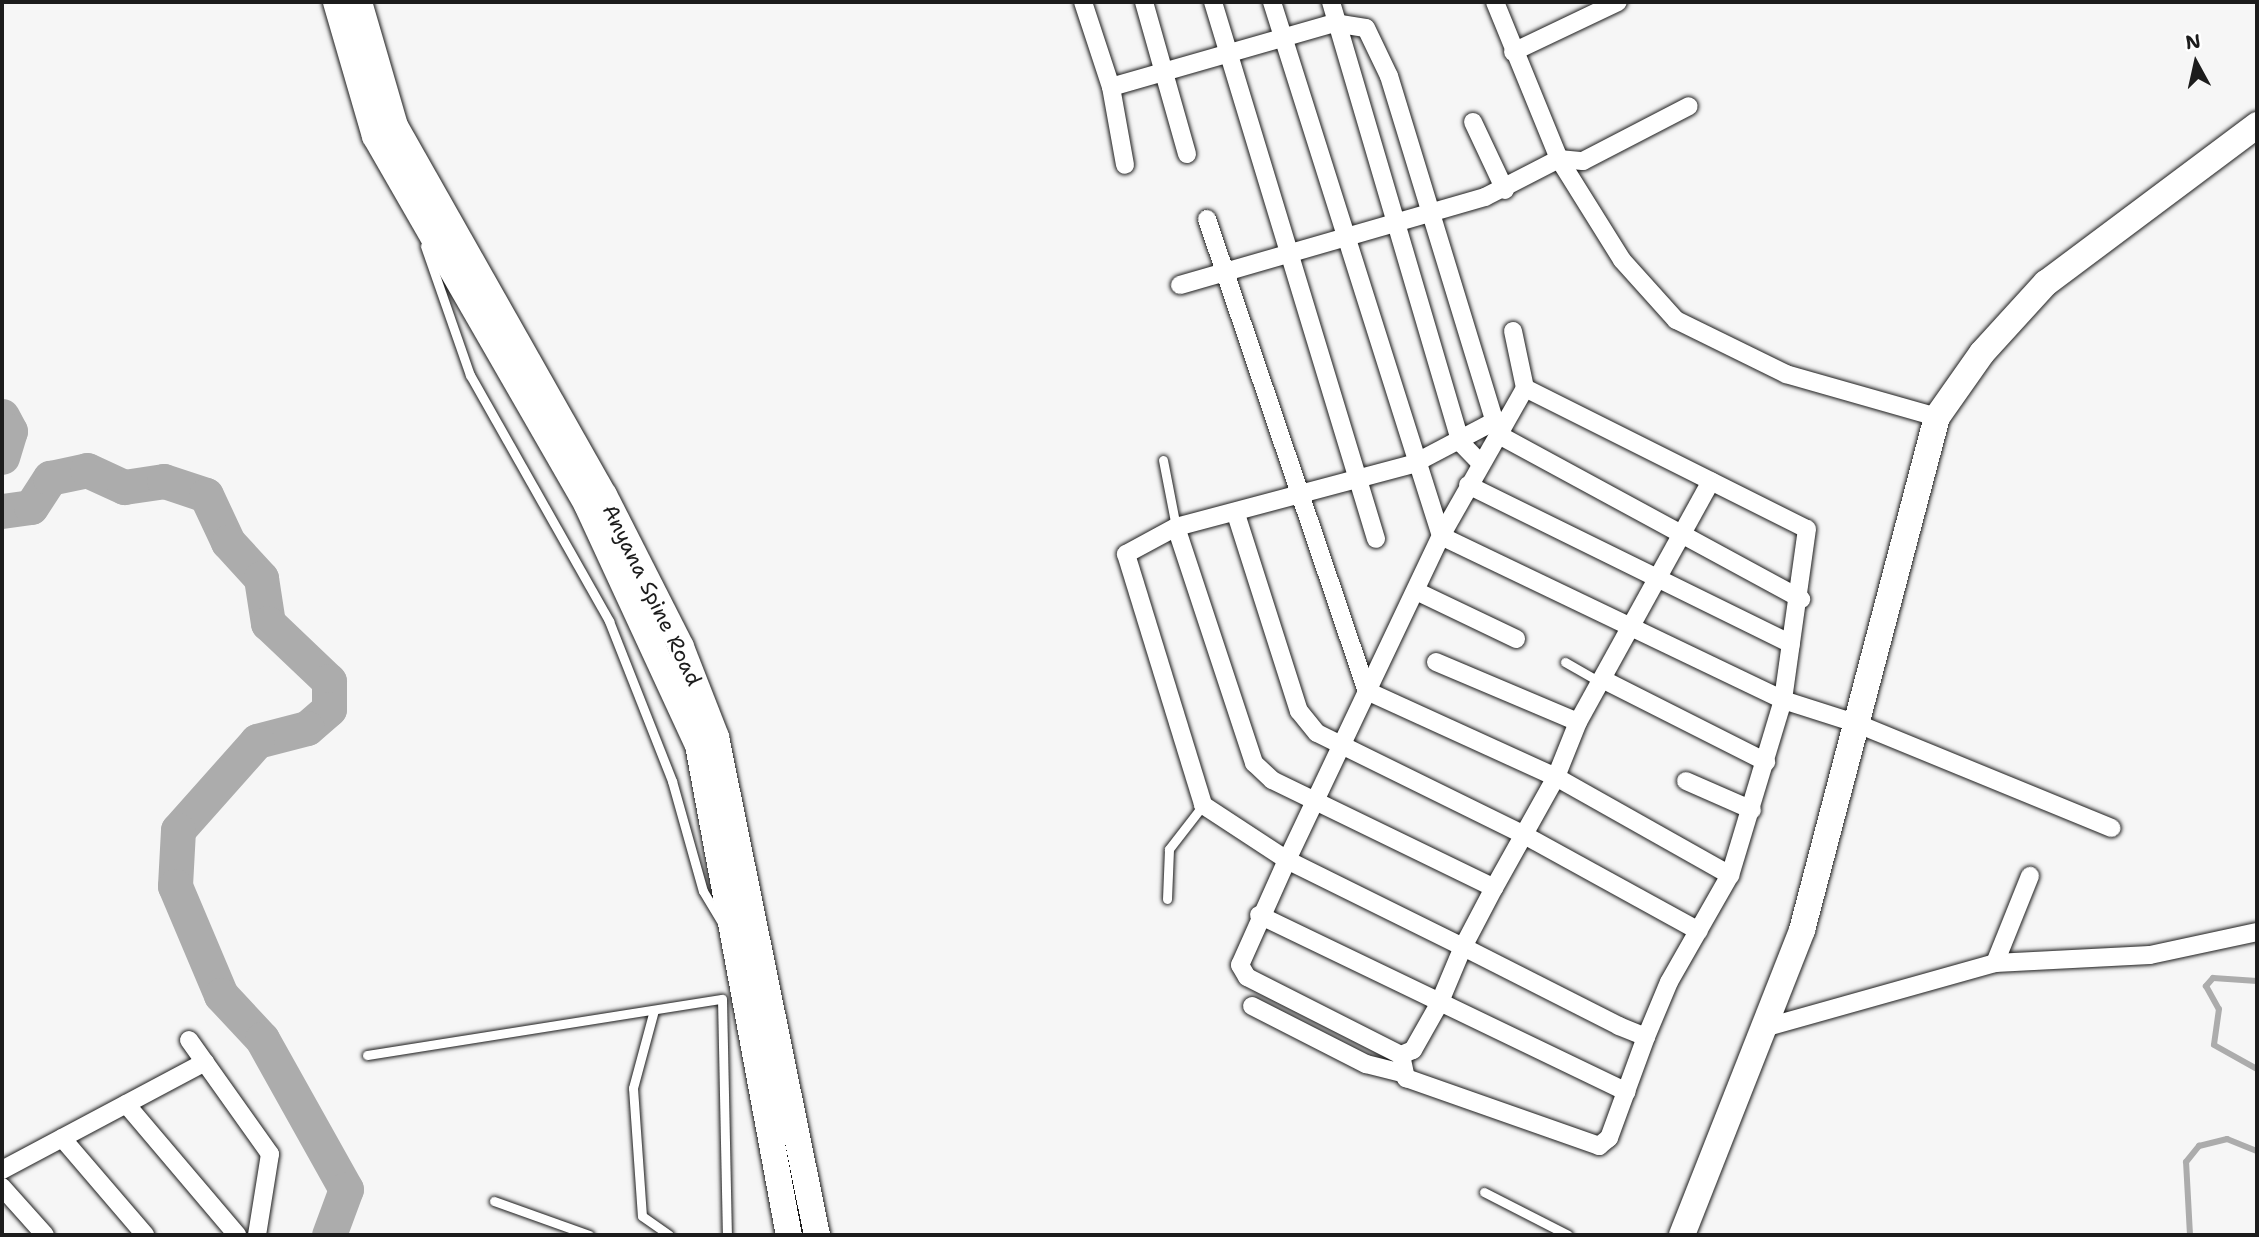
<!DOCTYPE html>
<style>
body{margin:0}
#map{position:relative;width:2259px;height:1237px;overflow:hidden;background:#f6f6f6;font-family:"Shantell Sans",sans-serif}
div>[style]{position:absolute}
.stream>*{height:6px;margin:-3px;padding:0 3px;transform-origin:3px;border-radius:3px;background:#acacac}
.river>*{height:35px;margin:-17.5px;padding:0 17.5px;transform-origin:17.5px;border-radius:17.5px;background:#acacac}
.roads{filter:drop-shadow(0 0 2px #1c1c1c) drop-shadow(0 0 2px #1c1c1c)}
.lane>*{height:9px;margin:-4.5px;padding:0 4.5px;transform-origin:4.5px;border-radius:4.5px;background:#fff}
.street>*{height:18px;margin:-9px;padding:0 9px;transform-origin:9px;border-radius:9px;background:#fff}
.secondary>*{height:26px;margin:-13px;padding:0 13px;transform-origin:13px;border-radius:13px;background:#fff}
span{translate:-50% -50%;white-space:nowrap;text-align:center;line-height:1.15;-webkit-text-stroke:5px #fff;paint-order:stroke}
.street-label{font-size:21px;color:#1c1c1c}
.frame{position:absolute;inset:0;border:4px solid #1c1c1c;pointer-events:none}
.north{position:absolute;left:2161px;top:28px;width:70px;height:70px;-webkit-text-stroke:5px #fff;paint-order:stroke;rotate:352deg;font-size:19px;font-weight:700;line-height:28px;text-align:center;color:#1c1c1c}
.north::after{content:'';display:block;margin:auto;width:24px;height:32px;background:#1c1c1c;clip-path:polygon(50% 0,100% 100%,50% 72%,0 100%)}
</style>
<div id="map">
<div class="stream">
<div style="left:2257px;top:981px;width:44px;rotate:-176.1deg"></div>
<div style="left:2213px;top:978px;width:11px;rotate:131deg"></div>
<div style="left:2206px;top:986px;width:26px;rotate:61deg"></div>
<div style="left:2219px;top:1009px;width:36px;rotate:98deg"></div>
<div style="left:2214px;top:1045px;width:49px;rotate:29.2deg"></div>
<div style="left:2190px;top:1235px;width:73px;rotate:-93.1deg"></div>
<div style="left:2186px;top:1162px;width:21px;rotate:-51deg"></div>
<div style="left:2199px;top:1146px;width:29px;rotate:-14deg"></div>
<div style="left:2227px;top:1139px;width:32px;rotate:22deg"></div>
</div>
<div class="river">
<div style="left:2px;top:416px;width:17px;rotate:62deg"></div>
<div style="left:10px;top:431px;width:27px;rotate:107deg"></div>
<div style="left:2px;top:511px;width:29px;rotate:-8deg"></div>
<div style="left:31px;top:507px;width:35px;rotate:-57deg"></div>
<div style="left:50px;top:478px;width:38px;rotate:-12deg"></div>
<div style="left:87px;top:470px;width:41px;rotate:24.7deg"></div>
<div style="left:124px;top:487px;width:40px;rotate:-8.5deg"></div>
<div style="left:164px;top:481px;width:44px;rotate:18.4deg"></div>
<div style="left:206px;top:495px;width:52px;rotate:64.9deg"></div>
<div style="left:228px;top:542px;width:49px;rotate:47.5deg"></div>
<div style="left:261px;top:578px;width:46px;rotate:81.2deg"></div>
<div style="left:268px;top:623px;width:84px;rotate:43.6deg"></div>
<div style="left:329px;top:681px;width:28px;rotate:90deg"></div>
<div style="left:329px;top:709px;width:29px;rotate:139deg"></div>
<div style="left:307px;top:728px;width:52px;rotate:165.4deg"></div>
<div style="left:257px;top:741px;width:119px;rotate:131.6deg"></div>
<div style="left:178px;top:830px;width:56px;rotate:93.1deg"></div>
<div style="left:175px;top:886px;width:118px;rotate:67.1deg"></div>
<div style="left:221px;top:995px;width:60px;rotate:47deg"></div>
<div style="left:262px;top:1039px;width:172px;rotate:60.8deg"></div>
<div style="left:346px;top:1189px;width:49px;rotate:110.3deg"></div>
</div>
<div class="roads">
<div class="lane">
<div style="left:425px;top:246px;width:137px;rotate:70.8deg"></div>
<div style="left:470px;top:375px;width:283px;rotate:60.5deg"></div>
<div style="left:609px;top:621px;width:172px;rotate:68.5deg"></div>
<div style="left:672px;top:781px;width:114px;rotate:74.3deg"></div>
<div style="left:703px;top:891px;width:37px;rotate:59deg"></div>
<div style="left:1163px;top:460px;width:68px;rotate:79deg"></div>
<div style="left:1565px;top:662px;width:40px;rotate:29.7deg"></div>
<div style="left:1167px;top:899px;width:50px;rotate:-87.7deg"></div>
<div style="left:1169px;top:849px;width:56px;rotate:-52.3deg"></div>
<div style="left:654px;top:1010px;width:81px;rotate:105.1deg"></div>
<div style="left:633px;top:1088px;width:128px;rotate:86deg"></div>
<div style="left:642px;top:1216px;width:33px;rotate:35deg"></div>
<div style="left:367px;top:1055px;width:359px;rotate:-9deg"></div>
<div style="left:722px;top:999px;width:236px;rotate:88.8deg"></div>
<div style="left:1484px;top:1192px;width:94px;rotate:27.1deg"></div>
<div style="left:494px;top:1201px;width:101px;rotate:19.7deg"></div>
</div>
<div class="street">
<div style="left:1083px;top:2px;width:89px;rotate:71.8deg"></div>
<div style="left:1111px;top:87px;width:79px;rotate:79.8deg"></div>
<div style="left:1144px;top:2px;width:158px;rotate:74.2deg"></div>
<div style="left:1213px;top:2px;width:561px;rotate:73.11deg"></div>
<div style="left:1272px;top:2px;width:560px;rotate:72.44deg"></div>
<div style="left:1441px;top:536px;width:379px;rotate:25.6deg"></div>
<div style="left:1783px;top:700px;width:79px;rotate:17.7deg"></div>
<div style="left:1858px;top:724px;width:274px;rotate:22.3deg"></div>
<div style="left:1331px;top:2px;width:460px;rotate:73.6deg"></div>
<div style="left:1461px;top:443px;width:29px;rotate:46deg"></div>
<div style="left:1495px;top:2px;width:170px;rotate:67.8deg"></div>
<div style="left:1559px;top:159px;width:119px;rotate:58deg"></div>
<div style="left:1622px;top:260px;width:81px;rotate:48deg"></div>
<div style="left:1676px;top:320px;width:123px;rotate:26.1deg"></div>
<div style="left:1786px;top:374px;width:157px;rotate:15.9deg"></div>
<div style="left:1513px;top:52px;width:116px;rotate:-25.5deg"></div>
<div style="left:1111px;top:87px;width:232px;rotate:-16deg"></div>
<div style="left:1334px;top:23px;width:32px;rotate:9deg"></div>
<div style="left:1366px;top:28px;width:53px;rotate:64.4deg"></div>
<div style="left:1389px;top:76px;width:375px;rotate:73deg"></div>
<div style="left:1499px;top:435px;width:344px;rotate:28.5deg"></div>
<div style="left:1473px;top:122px;width:75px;rotate:64.8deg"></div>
<div style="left:1207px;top:219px;width:498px;rotate:71.3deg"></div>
<div style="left:1367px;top:691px;width:208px;rotate:24.5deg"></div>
<div style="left:1556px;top:777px;width:200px;rotate:29.4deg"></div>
<div style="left:1180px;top:285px;width:317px;rotate:-16.1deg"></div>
<div style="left:1485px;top:197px;width:83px;rotate:-27.2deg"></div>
<div style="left:1559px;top:159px;width:24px;rotate:5deg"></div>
<div style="left:1583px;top:161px;width:119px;rotate:-27.4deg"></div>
<div style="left:1513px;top:331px;width:58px;rotate:78.1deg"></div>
<div style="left:1525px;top:388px;width:315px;rotate:26.6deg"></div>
<div style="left:1807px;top:529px;width:173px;rotate:98deg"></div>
<div style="left:1783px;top:700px;width:183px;rotate:106.8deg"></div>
<div style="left:1730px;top:875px;width:123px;rotate:119.7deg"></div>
<div style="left:1669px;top:982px;width:60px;rotate:112.7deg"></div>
<div style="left:1646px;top:1037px;width:29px;rotate:-158deg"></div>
<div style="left:1619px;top:1026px;width:175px;rotate:-153.1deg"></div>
<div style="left:1463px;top:947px;width:196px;rotate:-153.7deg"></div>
<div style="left:1287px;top:860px;width:115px;rotate:114.1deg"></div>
<div style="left:1240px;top:965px;width:14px;rotate:60deg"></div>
<div style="left:1247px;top:977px;width:173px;rotate:26.9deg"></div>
<div style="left:1401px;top:1055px;width:13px;rotate:-23deg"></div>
<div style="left:1413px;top:1050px;width:53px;rotate:-60.5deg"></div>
<div style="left:1439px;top:1004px;width:62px;rotate:-67.2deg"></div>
<div style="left:1463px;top:947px;width:67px;rotate:-62.3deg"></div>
<div style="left:1494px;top:888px;width:127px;rotate:-60.8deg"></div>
<div style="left:1556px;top:777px;width:59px;rotate:-68.2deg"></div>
<div style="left:1578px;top:722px;width:275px;rotate:-61.1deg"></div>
<div style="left:1495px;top:421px;width:93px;rotate:152.3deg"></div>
<div style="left:1413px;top:464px;width:245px;rotate:165.1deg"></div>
<div style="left:1176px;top:527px;width:57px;rotate:151.6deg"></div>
<div style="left:1126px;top:554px;width:263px;rotate:72.9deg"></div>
<div style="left:1203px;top:805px;width:100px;rotate:33.2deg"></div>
<div style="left:1287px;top:860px;width:359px;rotate:-64.6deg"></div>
<div style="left:1441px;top:536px;width:170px;rotate:-60.4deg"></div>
<div style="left:1468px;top:485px;width:360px;rotate:26.2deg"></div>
<div style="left:1236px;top:514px;width:207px;rotate:72.3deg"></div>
<div style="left:1299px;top:711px;width:28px;rotate:51deg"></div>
<div style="left:1317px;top:733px;width:233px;rotate:26.2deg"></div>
<div style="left:1526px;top:836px;width:197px;rotate:28.8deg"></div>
<div style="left:1176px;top:527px;width:249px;rotate:71.7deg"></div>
<div style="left:1254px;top:763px;width:25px;rotate:43deg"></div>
<div style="left:1272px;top:780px;width:247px;rotate:25.9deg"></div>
<div style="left:1416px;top:591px;width:111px;rotate:25.6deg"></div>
<div style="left:1436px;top:662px;width:154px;rotate:22.9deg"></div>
<div style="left:1602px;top:679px;width:184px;rotate:26.8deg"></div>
<div style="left:1686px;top:781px;width:72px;rotate:23.7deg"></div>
<div style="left:1259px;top:915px;width:408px;rotate:25.7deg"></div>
<div style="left:1995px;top:963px;width:94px;rotate:-68.1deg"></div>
<div style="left:1252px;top:1006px;width:128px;rotate:27deg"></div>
<div style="left:1366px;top:1064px;width:37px;rotate:14deg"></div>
<div style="left:1764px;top:1028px;width:240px;rotate:-15.7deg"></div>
<div style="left:1995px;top:963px;width:155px;rotate:-3deg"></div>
<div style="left:2150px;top:955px;width:109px;rotate:-12.1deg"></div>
<div style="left:189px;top:1040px;width:140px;rotate:54.6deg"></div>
<div style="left:270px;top:1154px;width:82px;rotate:99.1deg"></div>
<div style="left:1401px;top:1055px;width:24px;rotate:78deg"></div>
<div style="left:1406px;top:1078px;width:205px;rotate:19.4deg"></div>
<div style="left:1599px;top:1146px;width:13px;rotate:-39deg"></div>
<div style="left:1609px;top:1138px;width:108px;rotate:-69.9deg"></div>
<div style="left:126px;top:1104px;width:172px;rotate:49.7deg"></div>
<div style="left:62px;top:1138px;width:128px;rotate:49.4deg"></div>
<div style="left:2px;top:1170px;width:230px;rotate:-28deg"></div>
<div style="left:2px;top:1187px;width:64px;rotate:48.1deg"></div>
</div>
<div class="secondary">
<div style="left:336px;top:2px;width:140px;rotate:73.8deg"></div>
<div style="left:375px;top:136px;width:426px;rotate:60.1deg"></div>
<div style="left:587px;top:505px;width:264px;rotate:65.2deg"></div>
<div style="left:698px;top:745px;width:498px;rotate:79.5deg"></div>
<div style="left:359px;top:2px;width:129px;rotate:73.8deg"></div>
<div style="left:395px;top:126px;width:424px;rotate:60.5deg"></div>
<div style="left:604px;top:495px;width:170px;rotate:63.1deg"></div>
<div style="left:681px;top:647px;width:97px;rotate:68.7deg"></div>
<div style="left:716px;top:737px;width:508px;rotate:78.54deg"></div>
<div style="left:1682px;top:1235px;width:328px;rotate:-68.5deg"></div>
<div style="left:1802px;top:930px;width:530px;rotate:-75.26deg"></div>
<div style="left:1937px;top:417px;width:78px;rotate:-54.9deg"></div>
<div style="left:1982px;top:353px;width:95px;rotate:-47.6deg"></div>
<div style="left:2046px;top:283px;width:264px;rotate:-36.8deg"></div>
</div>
</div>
<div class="street-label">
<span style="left:652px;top:595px;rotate:64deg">Anyana Spine Road</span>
</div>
<div class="frame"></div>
<div class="north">N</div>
</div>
